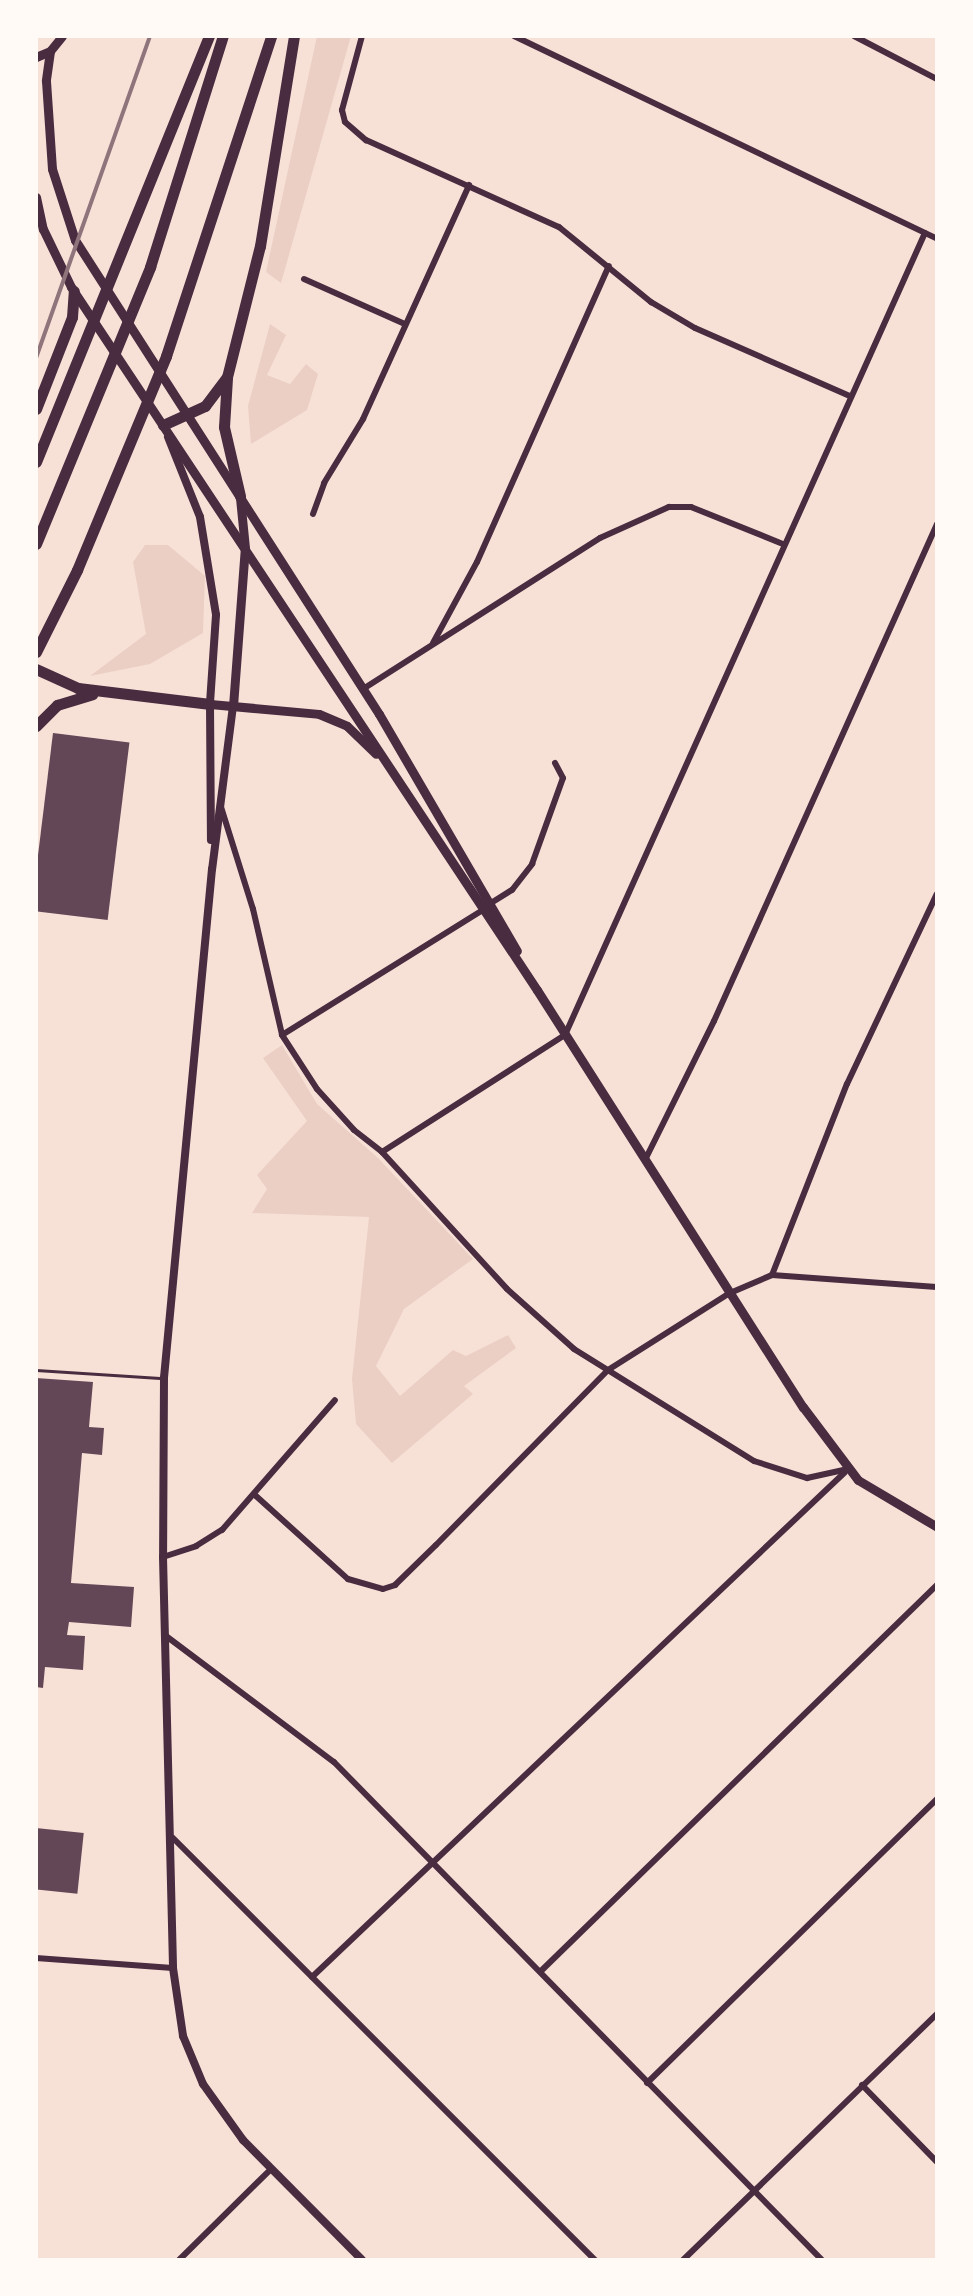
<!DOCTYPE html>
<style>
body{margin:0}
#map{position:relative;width:973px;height:2296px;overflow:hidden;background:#f7e1d7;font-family:"Alegreya Sans",sans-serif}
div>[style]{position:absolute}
.green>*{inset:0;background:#ebcfc5}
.building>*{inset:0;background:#644757;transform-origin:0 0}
.service>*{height:3px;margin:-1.5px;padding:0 1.5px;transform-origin:1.5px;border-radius:1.5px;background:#4a2c40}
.minor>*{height:6px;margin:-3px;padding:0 3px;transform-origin:3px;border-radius:3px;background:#4a2c40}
.tertiary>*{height:8px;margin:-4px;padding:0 4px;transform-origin:4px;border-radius:4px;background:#4a2c40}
.secondary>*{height:9px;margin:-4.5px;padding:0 4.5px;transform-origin:4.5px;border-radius:4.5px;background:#4a2c40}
.motorway>*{height:11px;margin:-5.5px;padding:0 5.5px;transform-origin:5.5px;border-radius:5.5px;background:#4a2c40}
.rail>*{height:4px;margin:-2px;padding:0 2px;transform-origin:2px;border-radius:2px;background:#8f747c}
span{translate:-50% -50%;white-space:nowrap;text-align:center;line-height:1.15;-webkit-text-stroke:6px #fffaf5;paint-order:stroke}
.frame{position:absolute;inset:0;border:38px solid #fffaf5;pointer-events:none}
</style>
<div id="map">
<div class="green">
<div style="clip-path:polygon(317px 36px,351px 36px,281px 283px,266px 272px)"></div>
<div style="clip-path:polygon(270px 324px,286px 335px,267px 375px,290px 384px,306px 364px,318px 374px,307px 410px,251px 444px,248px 406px)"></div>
<div style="clip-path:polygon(145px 545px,168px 545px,205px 576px,203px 633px,150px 664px,90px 676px,146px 634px,133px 562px)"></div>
<div style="clip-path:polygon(282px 1045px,317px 1104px,378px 1158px,473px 1259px,404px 1309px,376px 1366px,400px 1396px,453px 1350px,466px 1356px,508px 1335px,516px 1348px,464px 1386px,473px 1394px,392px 1463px,356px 1424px,352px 1379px,369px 1217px,252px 1213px,267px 1189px,257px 1175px,307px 1121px,263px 1058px)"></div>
</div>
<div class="building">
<div style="left:53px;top:733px;width:77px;height:179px;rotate:7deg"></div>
<div style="clip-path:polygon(36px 1378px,93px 1382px,89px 1427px,104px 1428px,102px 1455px,82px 1453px,71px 1583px,134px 1587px,131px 1627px,69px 1622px,67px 1635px,85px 1636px,83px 1670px,45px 1667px,43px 1688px,36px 1687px)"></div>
<div style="left:36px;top:1828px;width:48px;height:61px;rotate:6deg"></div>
</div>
<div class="service">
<div style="left:36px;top:1370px;width:124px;rotate:3.7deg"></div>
</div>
<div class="minor">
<div style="left:362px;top:36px;width:77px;rotate:105.1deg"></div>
<div style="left:342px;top:110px;width:12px;rotate:76deg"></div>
<div style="left:345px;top:122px;width:28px;rotate:41deg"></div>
<div style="left:366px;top:140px;width:212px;rotate:24.3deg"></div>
<div style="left:559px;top:227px;width:119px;rotate:39.2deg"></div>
<div style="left:651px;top:302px;width:51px;rotate:30.6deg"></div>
<div style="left:695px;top:328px;width:169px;rotate:23.7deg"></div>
<div style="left:514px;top:36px;width:469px;rotate:25.6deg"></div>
<div style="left:854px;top:36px;width:93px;rotate:27.4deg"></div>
<div style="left:304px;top:279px;width:111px;rotate:24deg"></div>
<div style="left:313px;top:514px;width:33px;rotate:-70deg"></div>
<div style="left:324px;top:483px;width:75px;rotate:-58.6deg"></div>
<div style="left:363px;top:419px;width:257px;rotate:-65.6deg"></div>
<div style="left:433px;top:643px;width:92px;rotate:-61.5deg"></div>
<div style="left:477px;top:562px;width:324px;rotate:-66deg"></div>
<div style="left:363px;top:689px;width:281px;rotate:-32.5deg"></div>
<div style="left:600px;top:538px;width:76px;rotate:-24.2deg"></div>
<div style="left:669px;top:507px;width:22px"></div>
<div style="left:691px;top:507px;width:99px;rotate:21.9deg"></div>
<div style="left:221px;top:807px;width:107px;rotate:72.6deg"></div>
<div style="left:253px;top:909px;width:129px;rotate:77deg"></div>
<div style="left:282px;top:1035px;width:64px;rotate:57.1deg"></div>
<div style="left:317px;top:1089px;width:55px;rotate:47.9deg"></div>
<div style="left:354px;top:1130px;width:36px;rotate:38deg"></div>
<div style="left:382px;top:1152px;width:185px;rotate:47.6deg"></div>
<div style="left:507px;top:1289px;width:90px;rotate:41.8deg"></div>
<div style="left:574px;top:1349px;width:212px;rotate:31.9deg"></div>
<div style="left:754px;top:1461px;width:56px;rotate:17.8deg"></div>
<div style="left:807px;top:1478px;width:42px;rotate:-12.4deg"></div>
<div style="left:491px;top:903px;width:25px;rotate:-32deg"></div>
<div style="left:512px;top:890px;width:33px;rotate:-52deg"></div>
<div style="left:532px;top:864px;width:91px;rotate:-70.2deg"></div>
<div style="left:563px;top:778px;width:17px;rotate:-118deg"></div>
<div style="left:282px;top:1035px;width:237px;rotate:-31.9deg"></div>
<div style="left:382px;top:1152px;width:217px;rotate:-32.6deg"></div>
<div style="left:565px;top:1035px;width:879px;rotate:-65.83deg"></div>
<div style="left:645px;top:1160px;width:155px;rotate:-63.6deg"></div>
<div style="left:714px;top:1021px;width:545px;rotate:-65.83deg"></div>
<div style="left:772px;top:1275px;width:205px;rotate:-68.6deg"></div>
<div style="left:847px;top:1084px;width:210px;rotate:-64.7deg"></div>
<div style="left:256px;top:1496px;width:124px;rotate:42.1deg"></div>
<div style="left:348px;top:1579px;width:36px;rotate:16deg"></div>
<div style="left:383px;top:1589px;width:13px;rotate:-18deg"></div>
<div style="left:395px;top:1585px;width:57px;rotate:-44.3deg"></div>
<div style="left:436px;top:1545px;width:245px;rotate:-45.5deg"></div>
<div style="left:608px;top:1370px;width:144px;rotate:-32.3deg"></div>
<div style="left:730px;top:1293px;width:46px;rotate:-23.2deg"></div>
<div style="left:772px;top:1275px;width:165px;rotate:4.2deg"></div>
<div style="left:163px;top:1557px;width:35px;rotate:-18deg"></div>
<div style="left:196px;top:1546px;width:31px;rotate:-32deg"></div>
<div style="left:222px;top:1530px;width:172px;rotate:-49deg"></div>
<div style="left:166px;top:1636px;width:210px;rotate:36.9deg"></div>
<div style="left:334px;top:1762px;width:697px;rotate:45.58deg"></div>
<div style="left:173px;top:1838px;width:597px;rotate:45deg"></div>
<div style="left:36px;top:1958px;width:137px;rotate:4.2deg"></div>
<div style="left:542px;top:1970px;width:552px;rotate:-44.27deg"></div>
<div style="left:312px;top:1977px;width:734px;rotate:-43.45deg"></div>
<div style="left:647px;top:2083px;width:406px;rotate:-44.4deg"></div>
<div style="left:862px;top:2085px;width:107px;rotate:45.8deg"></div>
<div style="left:179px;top:2260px;width:129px;rotate:-44.7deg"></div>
<div style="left:683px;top:2260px;width:354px;rotate:-44.1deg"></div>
</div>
<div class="tertiary">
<div style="left:168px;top:437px;width:86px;rotate:68.2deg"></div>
<div style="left:200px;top:517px;width:99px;rotate:80.7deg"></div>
<div style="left:216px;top:615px;width:89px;rotate:93.9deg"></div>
<div style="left:210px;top:704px;width:136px;rotate:89.6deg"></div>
<div style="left:233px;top:706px;width:164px;rotate:97.3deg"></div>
<div style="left:212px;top:869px;width:511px;rotate:95.39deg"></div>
<div style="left:164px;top:1378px;width:179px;rotate:90.3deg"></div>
<div style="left:163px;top:1557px;width:411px;rotate:88.6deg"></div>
<div style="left:173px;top:1968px;width:69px;rotate:81.6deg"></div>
<div style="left:183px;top:2036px;width:52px;rotate:67.4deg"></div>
<div style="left:203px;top:2084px;width:69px;rotate:54.5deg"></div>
<div style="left:243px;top:2140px;width:169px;rotate:45.2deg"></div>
</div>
<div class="secondary">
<div style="left:50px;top:51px;width:30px;rotate:98deg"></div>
<div style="left:46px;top:81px;width:88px;rotate:86.1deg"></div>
<div style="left:52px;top:169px;width:75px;rotate:72.1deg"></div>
<div style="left:75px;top:240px;width:563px;rotate:57.33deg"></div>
<div style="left:379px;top:714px;width:274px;rotate:59.8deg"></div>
<div style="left:36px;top:57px;width:15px;rotate:-23deg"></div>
<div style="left:50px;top:51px;width:19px;rotate:-51deg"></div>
<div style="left:36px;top:197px;width:33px;rotate:78deg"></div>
<div style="left:43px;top:229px;width:64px;rotate:64.2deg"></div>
<div style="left:71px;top:287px;width:843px;rotate:56.46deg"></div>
<div style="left:537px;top:990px;width:495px;rotate:57.5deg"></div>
<div style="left:803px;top:1407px;width:91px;rotate:53deg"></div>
<div style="left:858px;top:1480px;width:92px;rotate:30.7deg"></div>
<div style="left:210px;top:704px;width:109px;rotate:5.2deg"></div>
<div style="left:319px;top:714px;width:30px;rotate:23deg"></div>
<div style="left:347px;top:726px;width:40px;rotate:44deg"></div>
<div style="left:233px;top:706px;width:158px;rotate:-85.7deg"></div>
<div style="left:245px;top:548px;width:50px;rotate:-95.7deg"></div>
</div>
<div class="motorway">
<div style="left:227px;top:378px;width:49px;rotate:93.5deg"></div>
<div style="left:224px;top:427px;width:71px;rotate:76.9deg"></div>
<div style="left:36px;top:409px;width:99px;rotate:-68.6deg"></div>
<div style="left:72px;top:317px;width:26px;rotate:-86deg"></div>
<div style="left:163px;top:425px;width:46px;rotate:-24.3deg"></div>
<div style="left:205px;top:406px;width:36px;rotate:-53deg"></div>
<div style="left:227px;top:377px;width:135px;rotate:-75.9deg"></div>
<div style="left:260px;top:246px;width:213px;rotate:-80.8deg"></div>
<div style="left:36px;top:462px;width:460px;rotate:-67.9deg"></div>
<div style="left:36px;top:544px;width:300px;rotate:-67.6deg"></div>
<div style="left:150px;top:267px;width:242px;rotate:-72.5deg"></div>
<div style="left:36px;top:652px;width:92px;rotate:-63.4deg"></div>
<div style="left:77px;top:570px;width:232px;rotate:-67.4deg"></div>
<div style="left:166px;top:356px;width:337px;rotate:-71.8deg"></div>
<div style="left:36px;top:669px;width:46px;rotate:24.3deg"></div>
<div style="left:78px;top:688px;width:133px;rotate:6.9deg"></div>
<div style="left:36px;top:726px;width:30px;rotate:-45deg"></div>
<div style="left:57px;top:705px;width:37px;rotate:-17deg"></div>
</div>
<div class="rail">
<div style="left:36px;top:358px;width:342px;rotate:-70.5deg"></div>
</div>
<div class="frame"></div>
</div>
